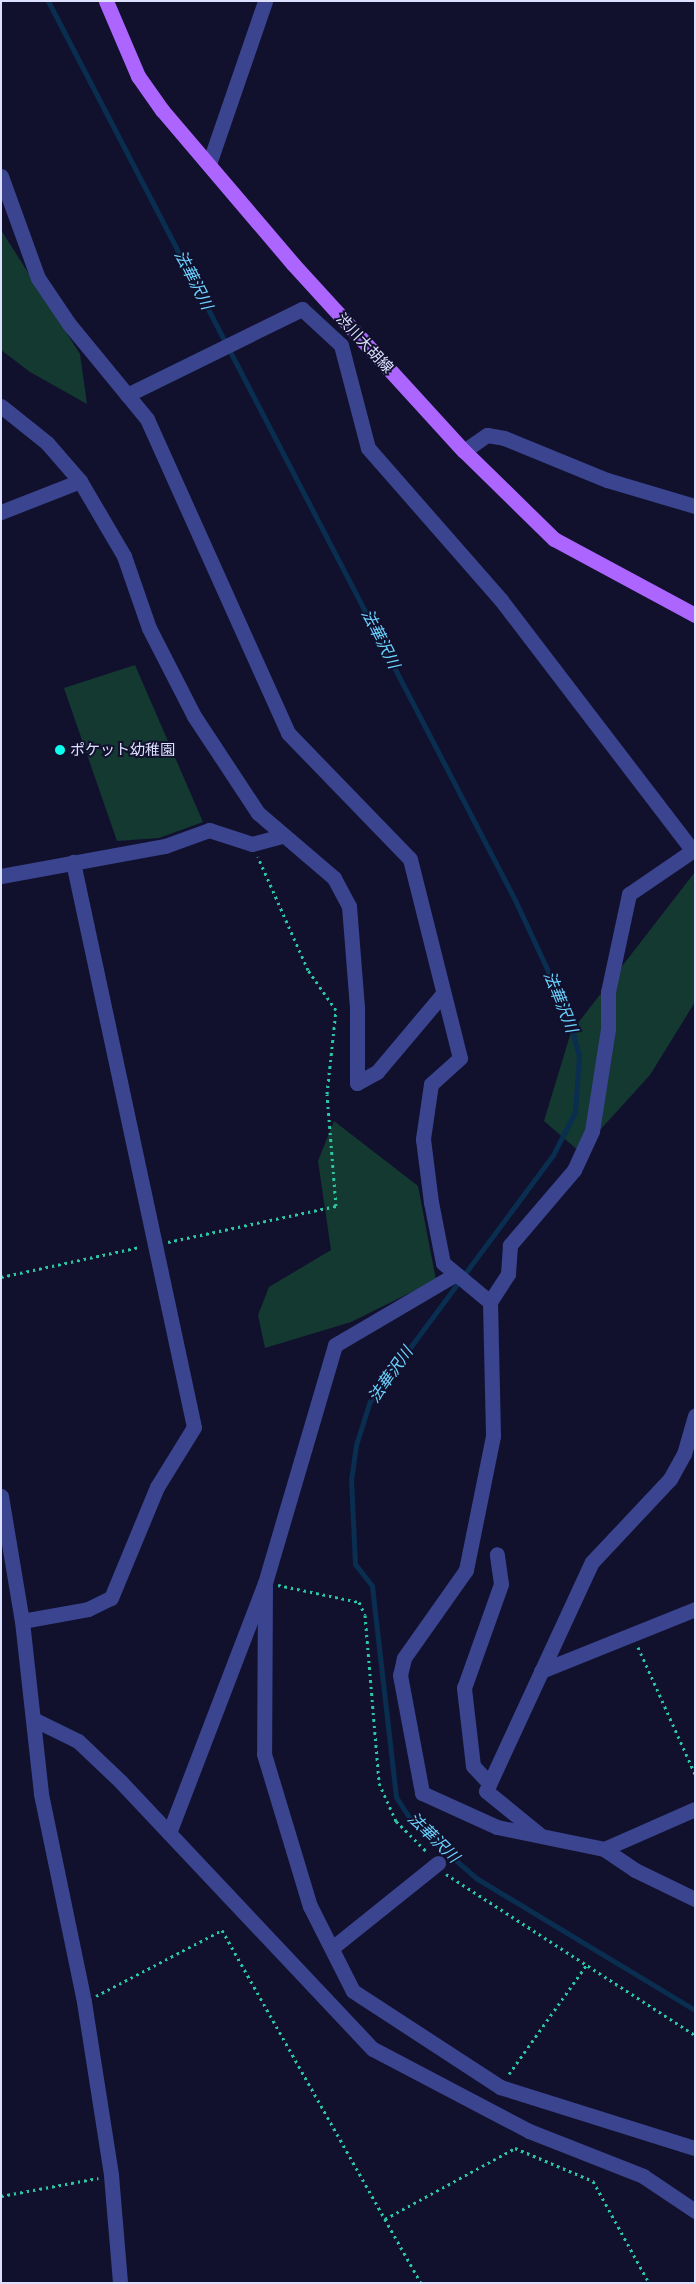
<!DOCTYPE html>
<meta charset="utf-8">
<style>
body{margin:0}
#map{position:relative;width:696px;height:2284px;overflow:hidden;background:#11112e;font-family:"Public Sans","Noto Sans JP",sans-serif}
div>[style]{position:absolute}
.green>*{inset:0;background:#133931}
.stream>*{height:5px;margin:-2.5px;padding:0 2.5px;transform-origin:2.5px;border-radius:2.5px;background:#092e50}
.path>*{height:3px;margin-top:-1.5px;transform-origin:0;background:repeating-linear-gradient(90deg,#2bc6a3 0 2.5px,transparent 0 6.5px)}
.minor>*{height:15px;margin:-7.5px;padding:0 7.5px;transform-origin:7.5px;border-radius:7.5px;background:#3a448f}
.major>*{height:15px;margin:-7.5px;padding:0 7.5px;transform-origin:7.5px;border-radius:7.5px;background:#ac65ff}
.dots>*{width:14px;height:14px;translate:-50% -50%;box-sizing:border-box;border:2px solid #11112e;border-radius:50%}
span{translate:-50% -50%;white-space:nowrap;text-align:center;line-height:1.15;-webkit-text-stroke:4px #11112e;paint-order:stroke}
.street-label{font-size:15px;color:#dee0ff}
.poi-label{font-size:15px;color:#dee0ff}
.left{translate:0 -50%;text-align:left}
.water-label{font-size:16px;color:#6cd3ff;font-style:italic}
.frame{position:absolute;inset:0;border:2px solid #dee0ff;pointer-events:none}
</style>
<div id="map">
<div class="green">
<div style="clip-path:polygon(1px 230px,80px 354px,87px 404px,30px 372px,1px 350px)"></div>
<div style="clip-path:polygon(135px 665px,203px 822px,159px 838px,117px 841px,64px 688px)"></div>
<div style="clip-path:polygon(695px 872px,695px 1002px,650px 1075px,580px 1152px,544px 1121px,571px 1032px)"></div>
<div style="clip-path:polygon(334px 1121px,418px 1186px,436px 1280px,351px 1322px,265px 1348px,258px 1315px,269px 1287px,331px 1250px,318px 1161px)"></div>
</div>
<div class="stream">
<div style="left:48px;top:1px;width:1013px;rotate:62.55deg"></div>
<div style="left:515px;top:900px;width:126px;rotate:65.1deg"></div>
<div style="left:568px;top:1014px;width:43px;rotate:75.3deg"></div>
<div style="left:579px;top:1056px;width:56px;rotate:94.1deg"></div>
<div style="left:575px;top:1112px;width:48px;rotate:117.1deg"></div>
<div style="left:553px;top:1155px;width:307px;rotate:126.6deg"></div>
<div style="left:370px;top:1401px;width:46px;rotate:107.7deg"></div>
<div style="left:356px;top:1445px;width:34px;rotate:98deg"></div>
<div style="left:351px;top:1479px;width:85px;rotate:87.3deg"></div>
<div style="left:355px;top:1564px;width:28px;rotate:52deg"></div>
<div style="left:372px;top:1586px;width:212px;rotate:83.5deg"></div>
<div style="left:396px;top:1797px;width:31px;rotate:57deg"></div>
<div style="left:413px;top:1823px;width:84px;rotate:41.1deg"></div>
<div style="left:476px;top:1878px;width:256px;rotate:31.1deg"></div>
</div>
<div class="path">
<div style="left:168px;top:1242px;width:172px;rotate:-12.1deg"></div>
<div style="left:336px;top:1206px;width:112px;rotate:-94.6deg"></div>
<div style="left:327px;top:1094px;width:84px;rotate:-83.9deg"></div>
<div style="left:336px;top:1010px;width:49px;rotate:-125deg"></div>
<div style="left:308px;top:970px;width:124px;rotate:-113.9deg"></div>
<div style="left:1px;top:1277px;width:142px;rotate:-12.2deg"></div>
<div style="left:278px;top:1585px;width:83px;rotate:11.9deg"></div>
<div style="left:359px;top:1602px;width:14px;rotate:65deg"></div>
<div style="left:365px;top:1615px;width:169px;rotate:85.2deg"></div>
<div style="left:379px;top:1783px;width:42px;rotate:65.9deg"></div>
<div style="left:396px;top:1821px;width:44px;rotate:45deg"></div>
<div style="left:638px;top:1647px;width:139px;rotate:65.8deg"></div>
<div style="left:446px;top:1874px;width:297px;rotate:32.9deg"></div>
<div style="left:96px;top:1996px;width:142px;rotate:-27.6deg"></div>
<div style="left:222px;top:1930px;width:405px;rotate:60.6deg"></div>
<div style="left:509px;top:2074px;width:136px;rotate:-54.6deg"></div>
<div style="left:1px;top:2196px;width:99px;rotate:-10.5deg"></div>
<div style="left:385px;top:2219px;width:148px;rotate:-28.6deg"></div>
<div style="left:515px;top:2148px;width:85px;rotate:22.9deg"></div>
<div style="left:593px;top:2181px;width:116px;rotate:61.2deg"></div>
</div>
<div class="minor">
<div style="left:210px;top:161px;width:169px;rotate:-71deg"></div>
<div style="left:1px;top:176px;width:109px;rotate:70.1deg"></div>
<div style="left:38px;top:278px;width:55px;rotate:56deg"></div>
<div style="left:69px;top:324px;width:123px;rotate:50.6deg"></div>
<div style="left:147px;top:419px;width:344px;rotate:65.8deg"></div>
<div style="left:288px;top:733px;width:175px;rotate:45.9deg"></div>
<div style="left:410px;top:859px;width:205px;rotate:75.9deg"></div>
<div style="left:460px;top:1058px;width:39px;rotate:138deg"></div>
<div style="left:431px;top:1084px;width:56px;rotate:98.3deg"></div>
<div style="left:423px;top:1139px;width:64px;rotate:82.8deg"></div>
<div style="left:431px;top:1202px;width:62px;rotate:78.9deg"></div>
<div style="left:443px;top:1263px;width:61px;rotate:39.7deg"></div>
<div style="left:127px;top:395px;width:195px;rotate:-26.2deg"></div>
<div style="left:302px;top:309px;width:53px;rotate:42.7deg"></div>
<div style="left:341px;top:345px;width:106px;rotate:75.3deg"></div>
<div style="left:368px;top:448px;width:202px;rotate:48.8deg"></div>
<div style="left:501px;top:600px;width:316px;rotate:52.6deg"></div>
<div style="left:1px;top:406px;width:59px;rotate:38.8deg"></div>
<div style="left:47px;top:443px;width:50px;rotate:49deg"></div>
<div style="left:80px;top:481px;width:87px;rotate:59.6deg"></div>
<div style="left:124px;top:556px;width:76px;rotate:70.9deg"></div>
<div style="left:149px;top:628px;width:99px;rotate:62.9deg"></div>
<div style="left:194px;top:716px;width:116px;rotate:56.6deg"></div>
<div style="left:258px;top:813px;width:100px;rotate:40.5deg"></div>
<div style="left:334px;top:878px;width:32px;rotate:62deg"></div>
<div style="left:349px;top:906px;width:101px;rotate:85.5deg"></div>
<div style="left:357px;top:1007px;width:76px;rotate:90deg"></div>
<div style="left:357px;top:1083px;width:23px;rotate:-29deg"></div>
<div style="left:377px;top:1072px;width:99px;rotate:-49.9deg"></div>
<div style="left:464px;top:451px;width:28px;rotate:-35deg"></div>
<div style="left:487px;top:435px;width:17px;rotate:10deg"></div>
<div style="left:504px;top:438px;width:111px;rotate:22.2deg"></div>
<div style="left:607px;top:480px;width:92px;rotate:16.5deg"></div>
<div style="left:1px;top:512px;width:85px;rotate:-21.4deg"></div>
<div style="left:695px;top:849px;width:80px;rotate:145.7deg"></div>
<div style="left:629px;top:894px;width:100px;rotate:102.1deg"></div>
<div style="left:608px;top:992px;width:37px;rotate:90deg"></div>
<div style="left:608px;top:1029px;width:103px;rotate:98.9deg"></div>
<div style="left:592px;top:1131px;width:43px;rotate:114.8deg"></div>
<div style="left:574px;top:1170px;width:99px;rotate:130.5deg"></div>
<div style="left:510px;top:1245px;width:29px;rotate:94deg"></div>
<div style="left:508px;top:1274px;width:33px;rotate:123deg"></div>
<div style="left:490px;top:1302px;width:134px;rotate:88.7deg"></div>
<div style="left:493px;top:1436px;width:137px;rotate:101.4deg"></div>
<div style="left:466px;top:1570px;width:108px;rotate:125.2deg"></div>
<div style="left:404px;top:1658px;width:17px;rotate:103deg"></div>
<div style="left:400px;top:1675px;width:120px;rotate:79.4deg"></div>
<div style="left:422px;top:1793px;width:82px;rotate:24.4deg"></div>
<div style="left:497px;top:1827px;width:109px;rotate:11.6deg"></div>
<div style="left:604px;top:1849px;width:37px;rotate:34deg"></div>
<div style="left:635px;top:1870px;width:67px;rotate:25.8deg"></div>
<div style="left:1px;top:876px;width:167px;rotate:-10.4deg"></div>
<div style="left:165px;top:846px;width:47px;rotate:-20deg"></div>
<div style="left:209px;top:830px;width:45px;rotate:18deg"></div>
<div style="left:252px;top:844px;width:30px;rotate:-15deg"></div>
<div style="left:1px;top:1496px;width:127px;rotate:80.5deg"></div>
<div style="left:22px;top:1621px;width:174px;rotate:83.7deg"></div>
<div style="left:41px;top:1794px;width:212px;rotate:78.3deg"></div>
<div style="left:84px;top:2002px;width:175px;rotate:81.1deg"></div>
<div style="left:111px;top:2175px;width:108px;rotate:85.2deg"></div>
<div style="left:265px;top:1583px;width:171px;rotate:90.3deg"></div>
<div style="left:264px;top:1754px;width:159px;rotate:73.2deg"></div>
<div style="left:310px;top:1906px;width:95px;rotate:63.2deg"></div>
<div style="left:353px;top:1991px;width:176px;rotate:33.1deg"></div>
<div style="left:500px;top:2087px;width:204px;rotate:17.4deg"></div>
<div style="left:22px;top:1621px;width:67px;rotate:-10.3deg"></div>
<div style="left:88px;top:1609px;width:25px;rotate:-26deg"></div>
<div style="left:111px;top:1598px;width:120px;rotate:-67.5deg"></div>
<div style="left:157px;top:1487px;width:70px;rotate:-58.3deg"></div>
<div style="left:194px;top:1427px;width:578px;rotate:-102.09deg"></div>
<div style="left:541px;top:1671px;width:166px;rotate:-21.9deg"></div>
<div style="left:33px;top:1719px;width:50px;rotate:26.1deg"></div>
<div style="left:78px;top:1741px;width:59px;rotate:43.6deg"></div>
<div style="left:121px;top:1782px;width:367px;rotate:46.7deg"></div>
<div style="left:373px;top:2049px;width:176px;rotate:27.7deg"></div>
<div style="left:529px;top:2131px;width:123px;rotate:21.5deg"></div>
<div style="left:643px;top:2176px;width:63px;rotate:33.9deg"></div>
<div style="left:489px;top:1783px;width:23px;rotate:-133deg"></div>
<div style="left:473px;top:1766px;width:79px;rotate:-96.6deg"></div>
<div style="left:464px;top:1688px;width:110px;rotate:-70.4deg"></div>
<div style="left:501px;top:1584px;width:30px;rotate:-98deg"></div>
<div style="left:169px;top:1833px;width:268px;rotate:-69deg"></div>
<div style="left:265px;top:1583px;width:248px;rotate:-73.6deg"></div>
<div style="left:335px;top:1345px;width:140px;rotate:-30.4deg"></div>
<div style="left:539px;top:1834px;width:68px;rotate:-140.9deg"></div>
<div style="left:486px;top:1791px;width:252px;rotate:-65.2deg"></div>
<div style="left:592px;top:1562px;width:114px;rotate:-46.8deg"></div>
<div style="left:670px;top:1479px;width:29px;rotate:-61deg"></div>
<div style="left:684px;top:1454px;width:40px;rotate:-74deg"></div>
<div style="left:604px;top:1849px;width:99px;rotate:-23.7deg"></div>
<div style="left:332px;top:1948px;width:136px;rotate:-38.7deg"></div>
</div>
<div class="major">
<div style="left:106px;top:1px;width:82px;rotate:66.9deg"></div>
<div style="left:138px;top:76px;width:42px;rotate:54.8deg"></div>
<div style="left:162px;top:110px;width:202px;rotate:49.6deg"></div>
<div style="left:293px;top:264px;width:253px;rotate:47.6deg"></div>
<div style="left:464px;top:451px;width:126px;rotate:44.4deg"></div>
<div style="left:554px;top:539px;width:160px;rotate:28.3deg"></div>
</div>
<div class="dots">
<div style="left:60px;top:750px;background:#0affef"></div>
</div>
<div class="street-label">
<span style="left:365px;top:343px;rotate:47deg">渋川大胡線</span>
</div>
<div class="poi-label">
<span class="left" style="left:70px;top:750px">ポケット幼稚園</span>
</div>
<div class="water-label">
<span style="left:193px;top:280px;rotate:63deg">法華沢川</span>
<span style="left:380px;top:639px;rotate:63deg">法華沢川</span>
<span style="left:560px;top:1002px;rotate:68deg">法華沢川</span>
<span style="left:391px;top:1375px;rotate:-55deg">法華沢川</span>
<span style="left:433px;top:1838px;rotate:44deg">法華沢川</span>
</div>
<div class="frame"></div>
</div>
